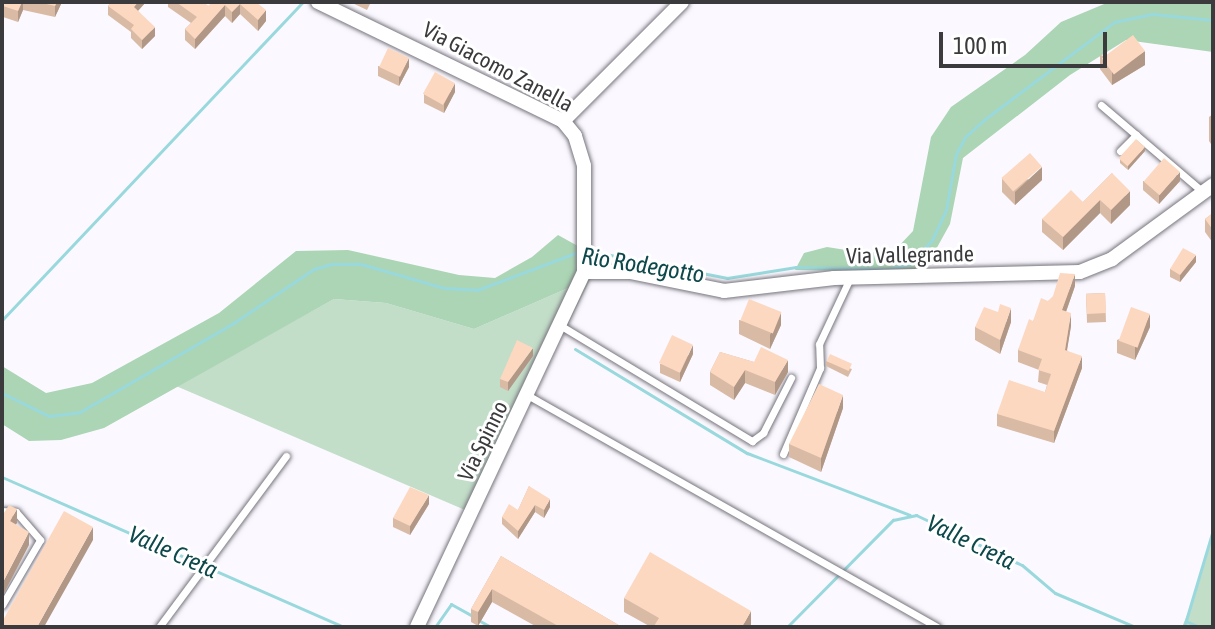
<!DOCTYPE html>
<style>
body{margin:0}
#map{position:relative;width:1215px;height:629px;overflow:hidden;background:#fbf9ff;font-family:"Asap Condensed",sans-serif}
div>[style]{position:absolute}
.green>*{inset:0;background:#c2ddc8}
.forest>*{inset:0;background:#abd5b4}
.stream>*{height:3px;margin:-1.5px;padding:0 1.5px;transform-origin:1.5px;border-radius:1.5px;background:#99d9dd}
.roads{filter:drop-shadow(0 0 2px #77747d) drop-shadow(0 0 2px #77747d)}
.lane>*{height:7px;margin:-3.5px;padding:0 3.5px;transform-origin:3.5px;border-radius:3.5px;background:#fff}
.street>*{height:14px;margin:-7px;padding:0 7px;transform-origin:7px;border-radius:7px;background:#fff}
.wall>*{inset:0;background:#d9baa5;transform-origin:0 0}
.shaded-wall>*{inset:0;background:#b09786}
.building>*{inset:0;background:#fcd8c0;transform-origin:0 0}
span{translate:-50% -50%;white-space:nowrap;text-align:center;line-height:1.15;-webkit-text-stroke:6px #fff;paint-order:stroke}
.street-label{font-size:22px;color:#3b3a3d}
.water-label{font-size:24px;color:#0d484b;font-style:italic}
.frame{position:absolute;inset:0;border:4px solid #3b3a3d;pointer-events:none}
.scale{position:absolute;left:939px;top:32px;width:168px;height:36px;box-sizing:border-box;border:4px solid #3b3a3d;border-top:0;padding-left:10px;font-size:24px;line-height:28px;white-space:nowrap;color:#3b3a3d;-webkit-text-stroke:6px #fff;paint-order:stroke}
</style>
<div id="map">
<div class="green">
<div style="clip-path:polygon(591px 278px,566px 328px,539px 355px,465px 510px,176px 386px,334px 299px,386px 303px,474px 329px)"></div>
<div style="clip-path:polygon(1213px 535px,1213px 627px,1182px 627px,1194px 599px)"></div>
</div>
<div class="forest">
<div style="clip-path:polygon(1109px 2px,1213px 2px,1213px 52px,1126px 40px,1070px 75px,963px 158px,950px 224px,929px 262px,908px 272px,795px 270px,804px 253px,827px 247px,865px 253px,896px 249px,913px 231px,931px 137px,951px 107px,1025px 55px,1061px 22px)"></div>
<div style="clip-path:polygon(558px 235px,594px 255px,591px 278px,474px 329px,386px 303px,334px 299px,104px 428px,61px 440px,29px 441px,2px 424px,2px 366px,46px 393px,92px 383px,219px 313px,296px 251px,348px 250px,459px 275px,495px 278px,532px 257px)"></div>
</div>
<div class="stream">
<div style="left:590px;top:251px;width:140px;rotate:11.1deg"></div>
<div style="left:727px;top:278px;width:70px;rotate:-9.1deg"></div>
<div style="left:796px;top:267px;width:92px;rotate:1.2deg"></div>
<div style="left:888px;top:269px;width:22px;rotate:-13deg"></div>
<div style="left:909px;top:264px;width:33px;rotate:-46deg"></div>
<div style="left:932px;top:240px;width:33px;rotate:-65deg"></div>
<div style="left:946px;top:210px;width:57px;rotate:-79.9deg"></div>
<div style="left:956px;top:154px;width:19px;rotate:-62deg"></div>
<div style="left:965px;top:137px;width:27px;rotate:-42deg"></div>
<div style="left:985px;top:119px;width:161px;rotate:-36.9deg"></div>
<div style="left:1114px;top:22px;width:40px;rotate:-12deg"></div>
<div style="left:1153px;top:14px;width:60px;rotate:5.7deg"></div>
<div style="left:2px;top:320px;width:438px;rotate:-46.6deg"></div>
<div style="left:575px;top:349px;width:201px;rotate:31.2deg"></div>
<div style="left:747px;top:453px;width:174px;rotate:20.8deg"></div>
<div style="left:2px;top:393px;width:52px;rotate:26.1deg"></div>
<div style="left:49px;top:416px;width:31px;rotate:-7deg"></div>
<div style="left:80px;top:412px;width:176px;rotate:-30.1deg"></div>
<div style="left:232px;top:324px;width:99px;rotate:-33.9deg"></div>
<div style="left:314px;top:269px;width:18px;rotate:-16deg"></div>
<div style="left:331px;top:264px;width:30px"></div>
<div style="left:361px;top:264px;width:86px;rotate:16.1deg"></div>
<div style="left:444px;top:288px;width:33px;rotate:3deg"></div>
<div style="left:477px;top:290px;width:108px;rotate:-20.6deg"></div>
<div style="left:2px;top:477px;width:373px;rotate:23.7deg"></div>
<div style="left:480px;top:621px;width:13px;rotate:29deg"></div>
<div style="left:1188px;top:622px;width:12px;rotate:24deg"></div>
<div style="left:435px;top:627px;width:28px;rotate:-55deg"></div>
<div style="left:451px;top:604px;width:26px;rotate:29deg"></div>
<div style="left:787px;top:627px;width:151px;rotate:-45.3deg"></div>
<div style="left:893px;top:520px;width:24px;rotate:-12deg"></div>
<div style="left:916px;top:515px;width:117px;rotate:25.3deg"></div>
<div style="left:1022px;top:565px;width:43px;rotate:40.3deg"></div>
<div style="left:1055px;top:593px;width:87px;rotate:23deg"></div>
<div style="left:1184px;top:627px;width:101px;rotate:-73.4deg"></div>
</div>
<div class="roads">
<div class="lane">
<div style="left:1101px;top:105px;width:134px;rotate:40.5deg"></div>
<div style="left:1120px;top:151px;width:23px;rotate:-45deg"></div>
<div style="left:558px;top:324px;width:227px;rotate:31.1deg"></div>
<div style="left:752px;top:441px;width:14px;rotate:-36deg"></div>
<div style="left:763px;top:433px;width:62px;rotate:-63deg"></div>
<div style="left:529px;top:396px;width:469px;rotate:29.5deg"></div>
<div style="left:783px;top:454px;width:94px;rotate:-66.7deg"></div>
<div style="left:820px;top:368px;width:24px;rotate:-92deg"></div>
<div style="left:819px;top:344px;width:73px;rotate:-64.8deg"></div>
<div style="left:2px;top:511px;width:14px;rotate:4deg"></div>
<div style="left:16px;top:512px;width:37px;rotate:49deg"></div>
<div style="left:40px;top:540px;width:75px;rotate:120.3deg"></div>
<div style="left:159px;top:627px;width:213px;rotate:-53.4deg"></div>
</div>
<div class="street">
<div style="left:318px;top:2px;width:272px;rotate:25.9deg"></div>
<div style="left:563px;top:121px;width:19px;rotate:51deg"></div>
<div style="left:575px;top:136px;width:31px;rotate:73deg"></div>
<div style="left:584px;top:166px;width:106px;rotate:90deg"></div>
<div style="left:584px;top:272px;width:392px;rotate:115.2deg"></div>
<div style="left:563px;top:121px;width:168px;rotate:-45deg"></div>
<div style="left:584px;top:272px;width:46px"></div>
<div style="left:630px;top:272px;width:96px;rotate:11.4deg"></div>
<div style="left:724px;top:291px;width:111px;rotate:-6.7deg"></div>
<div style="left:834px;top:278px;width:246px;rotate:-1.4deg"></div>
<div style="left:1080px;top:272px;width:35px;rotate:-22deg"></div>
<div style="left:1112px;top:259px;width:125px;rotate:-36.2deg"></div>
</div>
</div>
<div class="wall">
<div style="clip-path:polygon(2px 2px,62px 2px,55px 17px,23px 10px,18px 22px,3px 17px)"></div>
<div style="clip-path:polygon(111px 2px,146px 2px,138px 11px,155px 36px,142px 49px,131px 38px,131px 32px,108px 15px,108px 6px)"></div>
<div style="clip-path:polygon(168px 2px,203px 2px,208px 6px,256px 2px,266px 21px,258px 31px,240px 14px,232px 23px,225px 16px,195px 49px,185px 40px,185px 29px,191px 23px,168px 7px)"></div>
<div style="clip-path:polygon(350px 2px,371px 2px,367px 10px)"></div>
<div style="clip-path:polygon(1100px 55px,1145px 65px,1112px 85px,1100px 69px)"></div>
<div style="clip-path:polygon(378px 66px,409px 67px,399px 86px,378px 76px)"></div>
<div style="clip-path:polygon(455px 92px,444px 113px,424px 103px,424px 94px)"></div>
<div style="clip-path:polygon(1213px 114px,1213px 147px,1209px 141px,1209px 117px)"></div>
<div style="clip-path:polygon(1145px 151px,1128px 170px,1120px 163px,1120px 159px)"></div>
<div style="clip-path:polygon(1112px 173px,1130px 205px,1111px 224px,1100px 213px,1063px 250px,1042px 232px,1042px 219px,1083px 202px)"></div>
<div style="clip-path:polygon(1002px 178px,1042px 180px,1015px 205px,1002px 192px)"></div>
<div style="clip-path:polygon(1143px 181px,1180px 181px,1159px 204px,1143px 190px)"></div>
<div style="clip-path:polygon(1213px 213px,1213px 243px,1205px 232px,1205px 219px)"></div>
<div style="clip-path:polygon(1196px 262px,1180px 282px,1170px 277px,1170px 269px)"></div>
<div style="clip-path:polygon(1075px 286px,1066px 312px,1071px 326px,1067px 350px,1082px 368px,1054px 443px,997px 426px,997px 414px,1045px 392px,1047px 385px,1038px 382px,1039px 370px,1018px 362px,1018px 350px,1033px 321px,1048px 301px)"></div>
<div style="left:1105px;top:293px;width:29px;height:19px;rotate:88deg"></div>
<div style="clip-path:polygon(739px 320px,781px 325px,770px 349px,739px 334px)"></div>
<div style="clip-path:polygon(1011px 322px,1000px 354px,975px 340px,975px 327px)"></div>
<div style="clip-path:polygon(1150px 327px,1135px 360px,1117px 353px,1117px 340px)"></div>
<div style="clip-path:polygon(720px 352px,788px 372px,775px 395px,745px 383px,734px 400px,710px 385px,710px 372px)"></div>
<div style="clip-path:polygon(693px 354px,680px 382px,660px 373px,660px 364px)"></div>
<div style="clip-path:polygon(533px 356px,508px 391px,500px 387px,500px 379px)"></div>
<div style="clip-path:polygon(826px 361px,852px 369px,848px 377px,826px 366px)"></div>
<div style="clip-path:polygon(843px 408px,821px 472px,789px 457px,789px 444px)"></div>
<div style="clip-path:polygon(529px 486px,550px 507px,544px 518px,535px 512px,518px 539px,502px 524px,502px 517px,518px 510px)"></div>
<div style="clip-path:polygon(429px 504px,410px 535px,393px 527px,393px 518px)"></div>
<div style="clip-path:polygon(501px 556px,622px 627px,537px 627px,492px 602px,478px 626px,471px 622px,471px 609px)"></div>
<div style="clip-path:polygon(624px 598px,751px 624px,750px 627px,651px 627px,624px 612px)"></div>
</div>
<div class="shaded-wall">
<div style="clip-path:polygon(22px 2px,23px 2px,23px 10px,18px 22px,18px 11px)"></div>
<div style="clip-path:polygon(57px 2px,62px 2px,55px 17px,55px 6px)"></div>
<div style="clip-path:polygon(138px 2px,146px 2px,134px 15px,134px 7px)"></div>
<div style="clip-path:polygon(240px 4px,240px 14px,232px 23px,232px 12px)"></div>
<div style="clip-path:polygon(225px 5px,225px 16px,195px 49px,195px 39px)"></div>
<div style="clip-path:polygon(266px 10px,266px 21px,258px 31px,258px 20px)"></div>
<div style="clip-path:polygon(155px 27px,155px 36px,142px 49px,142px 40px)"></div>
<div style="clip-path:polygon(1145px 51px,1145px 65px,1112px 85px,1112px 72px)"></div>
<div style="clip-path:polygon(409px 58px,409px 67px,399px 86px,399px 77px)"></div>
<div style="clip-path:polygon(455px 83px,455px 92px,444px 113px,444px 104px)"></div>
<div style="clip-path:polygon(1145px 147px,1145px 151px,1128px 170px,1128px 166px)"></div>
<div style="clip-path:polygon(1042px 167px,1042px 180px,1015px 205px,1015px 192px)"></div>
<div style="clip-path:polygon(1180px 172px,1180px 181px,1159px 204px,1159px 195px)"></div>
<div style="clip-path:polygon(1130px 191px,1130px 205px,1111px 224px,1111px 210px)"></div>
<div style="clip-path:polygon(1100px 200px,1100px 213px,1063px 250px,1063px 237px)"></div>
<div style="clip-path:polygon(1196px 255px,1196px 262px,1180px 282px,1180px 275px)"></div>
<div style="clip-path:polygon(1075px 274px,1075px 286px,1062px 323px,1062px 310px)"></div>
<div style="clip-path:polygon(1011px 308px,1011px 322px,1000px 354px,1000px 340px)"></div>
<div style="clip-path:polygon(781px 312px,781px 325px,770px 349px,770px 335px)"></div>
<div style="clip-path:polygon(1071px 313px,1071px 326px,1065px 362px,1065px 350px)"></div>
<div style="clip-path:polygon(1150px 314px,1150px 327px,1135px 360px,1135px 347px)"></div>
<div style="clip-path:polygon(693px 345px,693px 354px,680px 382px,680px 373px)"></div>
<div style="clip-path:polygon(533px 348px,533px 356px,508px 391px,508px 382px)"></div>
<div style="clip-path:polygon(1082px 356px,1082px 368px,1054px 443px,1054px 431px)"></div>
<div style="clip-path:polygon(788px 360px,788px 372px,775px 395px,775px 382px)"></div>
<div style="clip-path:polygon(745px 370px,745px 383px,734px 400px,734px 387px)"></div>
<div style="clip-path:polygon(843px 395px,843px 408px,821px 472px,821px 458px)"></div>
<div style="clip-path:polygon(429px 495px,429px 504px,410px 535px,410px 526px)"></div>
<div style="clip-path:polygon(550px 499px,550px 507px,544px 518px,544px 510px)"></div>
<div style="clip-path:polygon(535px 505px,535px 512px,518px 539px,518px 531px)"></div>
<div style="clip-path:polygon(17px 509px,17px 523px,10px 534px,10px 521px)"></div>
<div style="clip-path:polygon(93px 527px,93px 540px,44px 627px,37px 627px)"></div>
<div style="clip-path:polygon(29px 532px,29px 545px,2px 597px,2px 584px)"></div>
<div style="clip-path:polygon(492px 589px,492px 602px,478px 626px,478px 612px)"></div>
<div style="clip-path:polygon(751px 611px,751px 624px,750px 627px,742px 627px)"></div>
</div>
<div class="building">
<div style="clip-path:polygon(3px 2px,22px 2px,18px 11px,3px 6px)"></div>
<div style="clip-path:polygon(38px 2px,57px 2px,55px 6px)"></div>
<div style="clip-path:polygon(111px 2px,138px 2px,134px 7px,155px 27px,142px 40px,131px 29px,134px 25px,108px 6px)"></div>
<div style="clip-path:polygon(176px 2px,203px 2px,208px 6px,212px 2px,256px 2px,266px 10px,258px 20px,240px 4px,232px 12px,225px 5px,195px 39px,185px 29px,197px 17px)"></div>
<div style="left:1133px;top:35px;width:20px;height:39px;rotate:53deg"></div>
<div style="left:388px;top:48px;width:23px;height:21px;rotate:25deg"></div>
<div style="left:435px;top:72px;width:23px;height:25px;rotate:29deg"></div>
<div style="left:1136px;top:139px;width:12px;height:26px;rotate:42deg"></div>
<div style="left:1030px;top:153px;width:18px;height:38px;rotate:49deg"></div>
<div style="left:1164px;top:158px;width:21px;height:31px;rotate:41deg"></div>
<div style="clip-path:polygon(1112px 173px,1130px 191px,1111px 210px,1100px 200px,1063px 237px,1042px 219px,1071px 190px,1083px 202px)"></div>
<div style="clip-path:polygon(1213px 213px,1213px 230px,1205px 219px)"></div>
<div style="clip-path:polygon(1183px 248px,1196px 255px,1180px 275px,1170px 269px)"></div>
<div style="clip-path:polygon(1060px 273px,1075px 274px,1062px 310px,1071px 313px,1065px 350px,1082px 356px,1054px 431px,997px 414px,1009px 380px,1045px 392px,1051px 374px,1038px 370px,1042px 359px,1018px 350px,1029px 319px,1033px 321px,1041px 298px,1048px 301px,1053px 296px)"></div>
<div style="left:1105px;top:293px;width:20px;height:19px;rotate:87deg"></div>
<div style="left:749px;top:299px;width:35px;height:23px;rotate:22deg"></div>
<div style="clip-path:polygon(1000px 304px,1011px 308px,1000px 340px,975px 327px,984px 307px,998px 312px)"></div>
<div style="left:1131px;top:307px;width:20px;height:36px;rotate:20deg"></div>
<div style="left:672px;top:335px;width:23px;height:31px;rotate:25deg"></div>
<div style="clip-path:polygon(517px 340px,533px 348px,508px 382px,500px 379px)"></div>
<div style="clip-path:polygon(761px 347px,788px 360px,775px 382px,745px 370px,734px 387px,710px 372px,720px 352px,754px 362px)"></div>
<div style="left:830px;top:354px;width:24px;height:8px;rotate:24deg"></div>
<div style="clip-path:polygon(819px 384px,843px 395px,821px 458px,789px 444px)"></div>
<div style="clip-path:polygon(529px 486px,550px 499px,544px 510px,535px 505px,518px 531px,502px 517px,509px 504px,518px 510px)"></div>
<div style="clip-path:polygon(410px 487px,429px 495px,410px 526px,393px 518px)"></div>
<div style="clip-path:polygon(9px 505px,17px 509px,10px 521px,29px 532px,2px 584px,2px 516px)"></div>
<div style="clip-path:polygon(64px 511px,93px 527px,37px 627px,2px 627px,2px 622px)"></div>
<div style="clip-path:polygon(650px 552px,751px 611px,742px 627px,657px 627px,654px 626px,659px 618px,624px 598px)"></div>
<div style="clip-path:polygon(501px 556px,622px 627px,560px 627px,492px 589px,478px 612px,471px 609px)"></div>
</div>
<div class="street-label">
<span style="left:498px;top:67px;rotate:28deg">Via Giacomo Zanella</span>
<span style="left:910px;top:255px;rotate:-1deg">Via Vallegrande</span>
<span style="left:483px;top:441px;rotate:-64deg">Via Spinno</span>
</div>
<div class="water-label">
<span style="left:643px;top:265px;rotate:9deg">Rio Rodegotto</span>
<span style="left:971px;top:542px;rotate:26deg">Valle Creta</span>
<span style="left:173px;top:552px;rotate:24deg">Valle Creta</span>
</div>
<div class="frame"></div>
<div class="scale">100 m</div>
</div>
